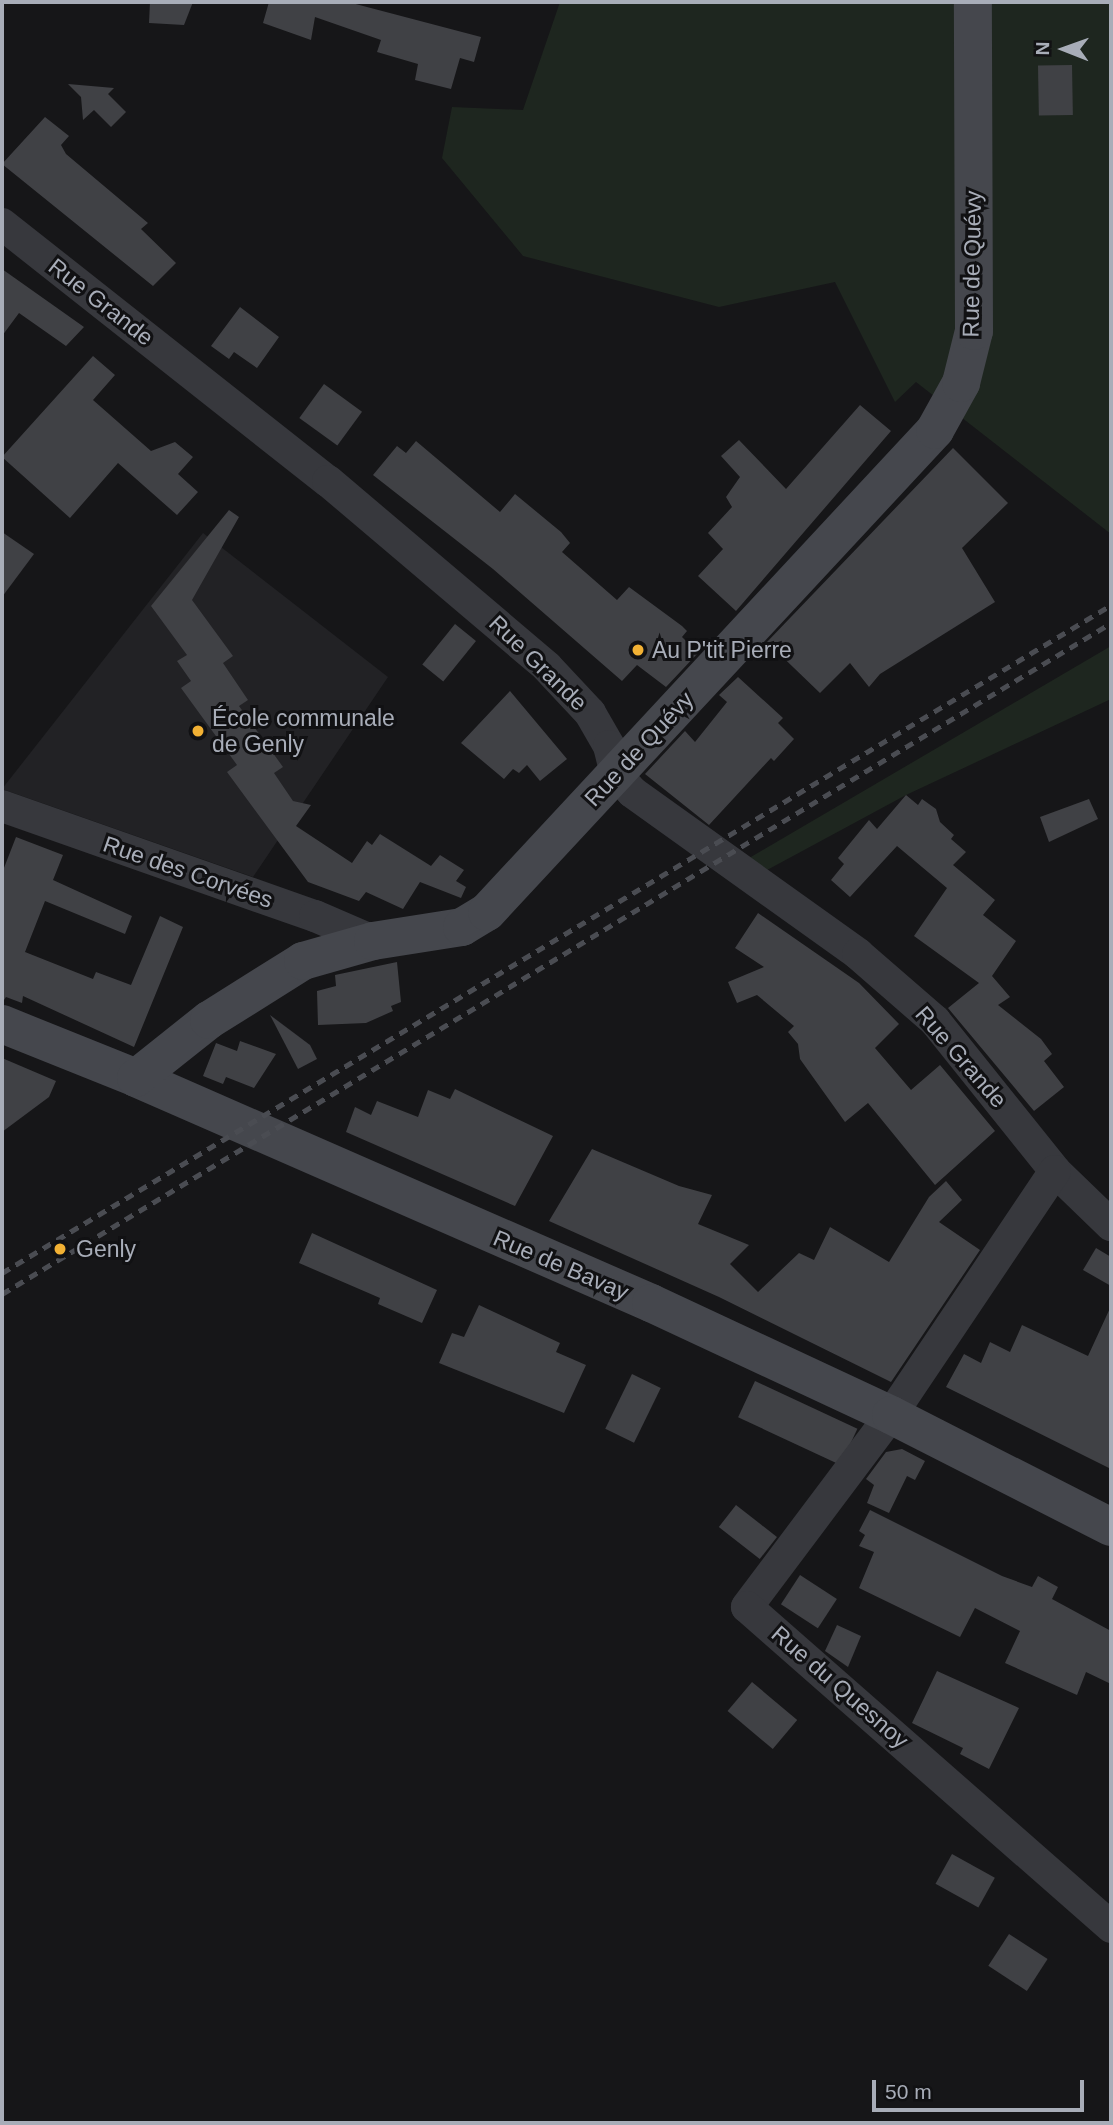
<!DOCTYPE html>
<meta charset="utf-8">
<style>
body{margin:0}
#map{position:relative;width:1113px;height:2125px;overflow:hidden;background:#161618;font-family:Helvetica,sans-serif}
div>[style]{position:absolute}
.built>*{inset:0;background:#222225}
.green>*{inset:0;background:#1e261f}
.building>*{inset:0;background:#404145;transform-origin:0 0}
.minor>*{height:32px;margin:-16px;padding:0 16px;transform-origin:16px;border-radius:16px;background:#37383d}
.secondary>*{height:38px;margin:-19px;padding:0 19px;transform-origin:19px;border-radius:19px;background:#45474d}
.rail>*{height:5px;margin-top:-2.5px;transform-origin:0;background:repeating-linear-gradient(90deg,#4a4c52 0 9px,transparent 0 16px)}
.dots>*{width:19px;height:19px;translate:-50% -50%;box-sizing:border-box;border:4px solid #111113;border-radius:50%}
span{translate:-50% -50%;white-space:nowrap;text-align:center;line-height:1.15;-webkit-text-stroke:6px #111113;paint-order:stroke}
.street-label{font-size:23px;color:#a8adb8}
.poi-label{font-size:23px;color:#a8adb8}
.left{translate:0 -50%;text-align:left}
.frame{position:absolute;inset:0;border:4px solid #a8adb8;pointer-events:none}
.north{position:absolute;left:1029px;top:14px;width:70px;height:70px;-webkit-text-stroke:5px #111113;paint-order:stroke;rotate:271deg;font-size:19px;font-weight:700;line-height:28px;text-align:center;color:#a8adb8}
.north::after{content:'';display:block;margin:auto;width:24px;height:32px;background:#a8adb8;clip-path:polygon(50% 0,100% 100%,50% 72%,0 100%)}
.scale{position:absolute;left:872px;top:2080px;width:212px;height:32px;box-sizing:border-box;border:4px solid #a8adb8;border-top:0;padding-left:9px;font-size:21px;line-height:24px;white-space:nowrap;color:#a8adb8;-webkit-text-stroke:5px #111113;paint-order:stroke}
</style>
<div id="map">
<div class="built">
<div style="clip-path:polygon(203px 533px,388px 677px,253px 877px,2px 789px)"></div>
</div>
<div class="green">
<div style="clip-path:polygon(560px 2px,1111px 2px,1111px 534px,916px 382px,895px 402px,835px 282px,719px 307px,523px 256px,442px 158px,452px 107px,523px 110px)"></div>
<div style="clip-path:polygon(1111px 646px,1111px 699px,906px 795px,756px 876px,739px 864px)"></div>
</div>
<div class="building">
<div style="clip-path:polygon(150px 2px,193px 2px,184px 25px,149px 23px)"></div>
<div style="clip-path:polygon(269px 2px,348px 2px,481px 37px,474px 62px,460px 58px,451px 89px,415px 80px,418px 64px,377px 52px,381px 40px,315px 17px,311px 40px,263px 23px)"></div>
<div style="left:1072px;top:65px;width:50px;height:34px;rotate:89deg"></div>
<div style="clip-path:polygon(68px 84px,114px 88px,108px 94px,126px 112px,111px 127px,94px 110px,83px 120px,81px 97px)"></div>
<div style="clip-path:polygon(45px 117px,69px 136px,61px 145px,66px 154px,148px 223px,141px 229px,176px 263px,153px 286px,2px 164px)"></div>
<div style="clip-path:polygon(2px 269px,84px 327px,66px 346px,19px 313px,2px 336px)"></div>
<div style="clip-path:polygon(240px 307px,279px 337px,257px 368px,234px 352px,229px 359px,211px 346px)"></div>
<div style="clip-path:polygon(93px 356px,115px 375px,93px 400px,151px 451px,175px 442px,193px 457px,178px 474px,198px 492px,177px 515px,118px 463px,70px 518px,2px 457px)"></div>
<div style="left:324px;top:384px;width:47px;height:42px;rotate:36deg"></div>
<div style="clip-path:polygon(860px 405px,891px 431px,736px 611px,698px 576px,723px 549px,708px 533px,732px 507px,726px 497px,740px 477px,721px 456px,739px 440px,786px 489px)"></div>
<div style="clip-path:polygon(416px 441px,500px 512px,515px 494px,561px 532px,570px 543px,562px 552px,617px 600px,629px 587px,682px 626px,687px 631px,682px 637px,698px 653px,666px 687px,637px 665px,622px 681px,493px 569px,373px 475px,397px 446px,406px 453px)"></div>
<div style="clip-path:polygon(953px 448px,1008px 503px,962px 548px,995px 602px,880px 674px,869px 687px,850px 663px,820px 693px,767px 642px)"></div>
<div style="clip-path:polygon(229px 510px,239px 517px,192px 600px,233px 656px,223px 663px,248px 700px,239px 706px,283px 767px,274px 773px,293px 801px,311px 805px,296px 826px,352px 863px,367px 841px,372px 845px,380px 834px,431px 866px,440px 855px,464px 870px,456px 881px,466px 887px,461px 898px,420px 882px,403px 909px,366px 892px,359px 901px,308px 882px,227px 772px,237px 765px,181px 688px,191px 681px,177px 661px,187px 655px,151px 606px)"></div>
<div style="clip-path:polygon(2px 532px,34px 554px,2px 597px)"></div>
<div style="left:455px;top:624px;width:27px;height:52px;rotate:39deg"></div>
<div style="clip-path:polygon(738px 677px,783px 718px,778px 723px,794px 739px,774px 761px,771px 758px,709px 825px,645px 774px,685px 731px,695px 742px,727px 702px,719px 695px)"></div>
<div style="clip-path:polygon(510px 691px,567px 759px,540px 781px,527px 765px,519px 773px,513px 769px,504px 779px,461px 743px)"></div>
<div style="clip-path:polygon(906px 795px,918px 805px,922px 799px,936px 809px,940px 822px,954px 835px,951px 839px,966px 852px,953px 865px,995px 900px,983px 915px,1016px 941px,992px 976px,1010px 997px,998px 1005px,1041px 1039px,1052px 1054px,1044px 1061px,1064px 1087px,1034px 1111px,948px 1008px,979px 983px,914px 936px,947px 888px,897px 846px,850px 897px,831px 880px,844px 864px,838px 858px,869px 820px,877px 829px)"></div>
<div style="clip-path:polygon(1089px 799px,1098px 819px,1049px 842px,1040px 817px)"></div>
<div style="clip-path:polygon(16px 837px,63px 855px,53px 880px,132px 916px,125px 934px,45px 901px,25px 952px,93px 979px,96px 972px,131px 985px,160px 916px,183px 927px,134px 1047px,23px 996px,22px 1003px,6px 997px,2px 1003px,2px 873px)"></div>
<div style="clip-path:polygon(758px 913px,859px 983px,899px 1024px,875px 1048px,911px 1090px,940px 1065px,995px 1131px,935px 1185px,868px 1103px,845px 1122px,800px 1059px,798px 1044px,788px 1032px,794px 1026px,757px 995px,737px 1003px,728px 982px,764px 967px,735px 948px)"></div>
<div style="clip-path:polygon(397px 962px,401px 1002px,391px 1006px,393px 1011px,366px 1023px,318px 1025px,317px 991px,336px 986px,335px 975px)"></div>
<div style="clip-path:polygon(270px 1015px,310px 1045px,317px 1059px,298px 1069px)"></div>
<div style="clip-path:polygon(240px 1041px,276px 1054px,254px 1088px,226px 1077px,223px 1084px,203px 1076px,216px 1043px,237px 1051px)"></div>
<div style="clip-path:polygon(2px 1058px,56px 1081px,49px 1097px,2px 1132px)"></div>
<div style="clip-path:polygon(455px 1089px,553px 1136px,515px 1206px,346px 1132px,355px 1107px,371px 1115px,377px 1101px,418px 1117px,428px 1090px,450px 1099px)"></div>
<div style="clip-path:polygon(592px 1149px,679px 1186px,712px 1195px,698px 1224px,749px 1245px,730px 1264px,758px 1292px,799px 1253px,814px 1260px,830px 1227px,889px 1262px,929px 1197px,946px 1181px,962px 1200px,939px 1222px,980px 1250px,891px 1382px,719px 1297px,549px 1221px)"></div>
<div style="clip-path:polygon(312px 1233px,437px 1290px,422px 1323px,378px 1304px,380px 1298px,299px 1263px)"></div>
<div style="clip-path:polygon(1096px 1248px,1111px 1257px,1111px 1286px,1083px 1270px)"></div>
<div style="clip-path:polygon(479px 1305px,560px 1343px,556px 1352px,586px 1365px,564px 1413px,439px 1363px,452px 1333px,464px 1337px)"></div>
<div style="clip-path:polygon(1111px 1306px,1111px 1469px,946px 1387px,964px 1354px,981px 1363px,990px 1342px,1010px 1352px,1022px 1325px,1088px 1356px)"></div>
<div style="left:632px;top:1374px;width:32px;height:61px;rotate:26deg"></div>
<div style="left:755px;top:1381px;width:113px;height:40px;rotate:25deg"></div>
<div style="clip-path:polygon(902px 1449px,925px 1461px,915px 1480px,907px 1476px,889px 1513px,867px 1503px,874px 1485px,866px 1479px,886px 1452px)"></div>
<div style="left:736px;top:1505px;width:52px;height:28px;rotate:38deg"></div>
<div style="clip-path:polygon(870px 1510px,1002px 1576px,1032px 1587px,1038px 1576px,1058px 1587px,1052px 1599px,1111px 1631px,1111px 1684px,1086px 1672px,1077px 1695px,1005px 1663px,1020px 1631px,975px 1608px,960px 1637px,859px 1588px,874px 1552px,859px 1546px,865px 1535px,859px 1531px)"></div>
<div style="left:800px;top:1575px;width:44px;height:35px;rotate:33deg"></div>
<div style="clip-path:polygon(837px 1625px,861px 1636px,848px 1667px,825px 1651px)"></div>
<div style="clip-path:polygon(937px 1671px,1019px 1708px,989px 1769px,960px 1754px,963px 1748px,912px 1723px)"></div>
<div style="left:752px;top:1682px;width:59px;height:38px;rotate:40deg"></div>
<div style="left:952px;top:1854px;width:49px;height:34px;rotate:29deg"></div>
<div style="left:1009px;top:1934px;width:46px;height:38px;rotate:33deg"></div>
</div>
<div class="minor">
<div style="left:2px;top:224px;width:415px;rotate:38.3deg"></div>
<div style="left:328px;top:481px;width:287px;rotate:40.3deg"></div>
<div style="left:547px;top:667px;width:63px;rotate:46.9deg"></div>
<div style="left:590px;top:713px;width:38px;rotate:60deg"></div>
<div style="left:609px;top:746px;width:29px;rotate:76deg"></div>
<div style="left:616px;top:774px;width:24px;rotate:48deg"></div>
<div style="left:632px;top:792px;width:278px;rotate:35.6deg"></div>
<div style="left:858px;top:954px;width:102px;rotate:41deg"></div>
<div style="left:935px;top:1021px;width:192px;rotate:51.3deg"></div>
<div style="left:1055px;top:1171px;width:78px;rotate:44deg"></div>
<div style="left:2px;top:806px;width:332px;rotate:19.4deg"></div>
<div style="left:315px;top:916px;width:63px;rotate:23.3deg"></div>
<div style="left:1055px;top:1171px;width:294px;rotate:123.9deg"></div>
<div style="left:891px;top:1415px;width:240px;rotate:126.9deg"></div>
<div style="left:747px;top:1607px;width:485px;rotate:41.3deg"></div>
</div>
<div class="secondary">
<div style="left:2px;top:1024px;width:144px;rotate:21.9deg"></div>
<div style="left:136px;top:1078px;width:562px;rotate:23.6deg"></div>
<div style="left:651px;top:1303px;width:265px;rotate:25deg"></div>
<div style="left:891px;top:1415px;width:247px;rotate:27deg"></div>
<div style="left:136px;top:1078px;width:93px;rotate:-38.5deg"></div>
<div style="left:209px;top:1020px;width:111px;rotate:-32.1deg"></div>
<div style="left:303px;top:961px;width:73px;rotate:-15.9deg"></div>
<div style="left:373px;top:941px;width:90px;rotate:-8.9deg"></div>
<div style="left:462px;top:927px;width:29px;rotate:-31deg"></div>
<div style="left:487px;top:912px;width:658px;rotate:-47.09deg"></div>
<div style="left:935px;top:430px;width:54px;rotate:-61deg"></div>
<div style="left:961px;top:383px;width:54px;rotate:-76deg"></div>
<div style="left:974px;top:331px;width:329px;rotate:-90.2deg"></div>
</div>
<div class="rail">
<div style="left:2px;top:1273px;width:1295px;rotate:-31.06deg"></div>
<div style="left:2px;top:1294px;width:1296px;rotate:-31.18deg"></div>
</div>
<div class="dots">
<div style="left:638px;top:650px;background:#f2b134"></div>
<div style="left:198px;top:731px;background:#f2b134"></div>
<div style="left:60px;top:1249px;background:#f2b134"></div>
</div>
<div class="street-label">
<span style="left:972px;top:264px;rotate:-89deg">Rue de Quévy</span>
<span style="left:101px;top:302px;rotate:38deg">Rue Grande</span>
<span style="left:538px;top:663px;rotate:44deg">Rue Grande</span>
<span style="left:639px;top:749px;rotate:-47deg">Rue de Quévy</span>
<span style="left:188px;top:872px;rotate:19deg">Rue des Corvées</span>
<span style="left:961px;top:1057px;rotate:49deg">Rue Grande</span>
<span style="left:561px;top:1265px;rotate:23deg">Rue de Bavay</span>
<span style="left:840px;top:1687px;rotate:41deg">Rue du Quesnoy</span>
</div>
<div class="poi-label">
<span class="left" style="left:652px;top:650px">Au P'tit Pierre</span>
<span class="left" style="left:212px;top:731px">École communale<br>de Genly</span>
<span class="left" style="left:76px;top:1249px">Genly</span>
</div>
<div class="frame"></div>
<div class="north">N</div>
<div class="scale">50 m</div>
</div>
